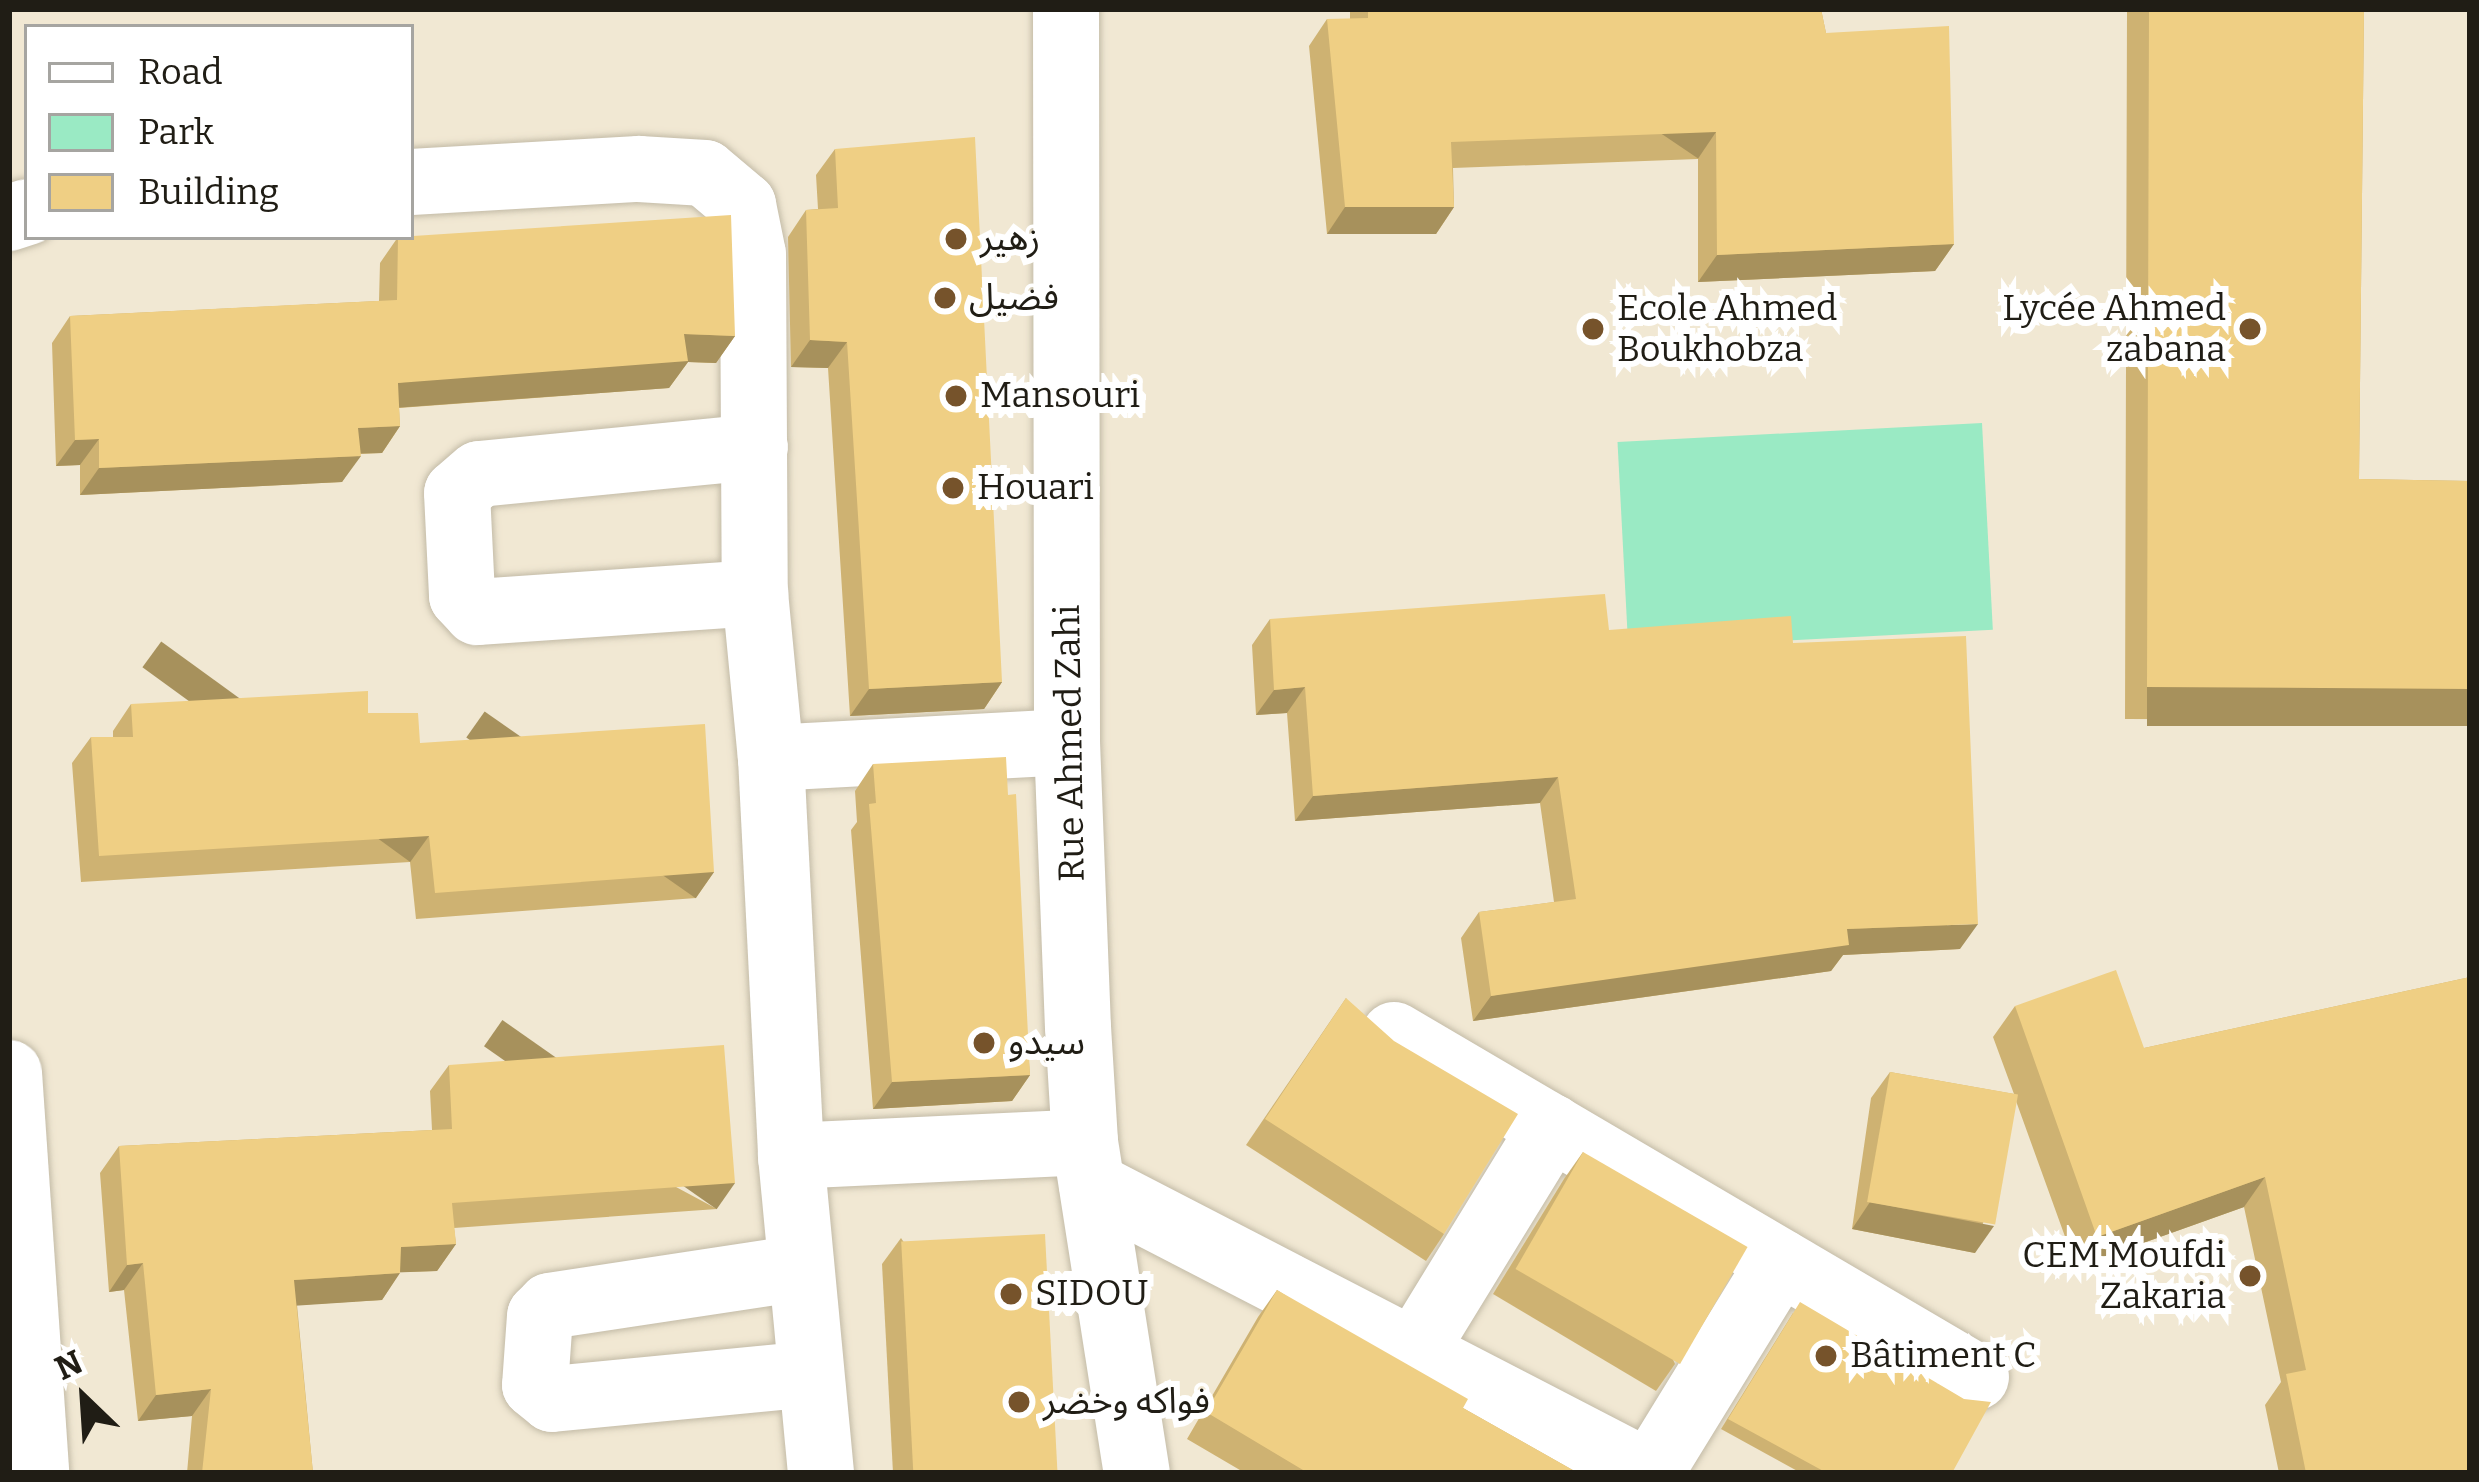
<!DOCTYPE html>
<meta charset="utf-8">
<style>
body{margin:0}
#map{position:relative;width:2479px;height:1482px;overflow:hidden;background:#f1e8d3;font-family:Bitter,"Noto Sans Arabic",serif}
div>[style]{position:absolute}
.green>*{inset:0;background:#9aeac4;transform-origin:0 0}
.roads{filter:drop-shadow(0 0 3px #c3bba7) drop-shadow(0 0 3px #c3bba7)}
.street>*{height:66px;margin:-33px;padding:0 33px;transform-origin:33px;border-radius:33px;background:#fff}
.secondary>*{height:66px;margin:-33px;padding:0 33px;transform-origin:33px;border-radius:33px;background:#fff}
.wall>*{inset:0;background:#ceb272}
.shaded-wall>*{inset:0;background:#a7915c;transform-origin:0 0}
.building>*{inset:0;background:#efcf84;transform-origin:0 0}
.dots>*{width:33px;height:33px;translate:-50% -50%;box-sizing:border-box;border:6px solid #fff;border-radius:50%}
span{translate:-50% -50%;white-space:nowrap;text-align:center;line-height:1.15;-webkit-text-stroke:12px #fff;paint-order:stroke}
.poi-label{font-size:36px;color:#201d15}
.left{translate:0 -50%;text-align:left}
.right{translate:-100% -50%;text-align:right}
.street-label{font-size:36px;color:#201d15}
.frame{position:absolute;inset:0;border:12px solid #201d15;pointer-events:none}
.legend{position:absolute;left:24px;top:24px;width:390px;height:216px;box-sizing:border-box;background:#fff;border:3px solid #a6a5a1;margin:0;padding:15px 21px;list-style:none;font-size:36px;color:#201d15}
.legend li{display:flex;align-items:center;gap:24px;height:60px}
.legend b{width:60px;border:3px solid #a6a5a1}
.north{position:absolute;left:24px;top:1338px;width:120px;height:120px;-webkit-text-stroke:9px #fff;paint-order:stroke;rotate:335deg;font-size:33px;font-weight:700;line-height:48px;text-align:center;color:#201d15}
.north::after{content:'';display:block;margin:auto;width:42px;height:54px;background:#201d15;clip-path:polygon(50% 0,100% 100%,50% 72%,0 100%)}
</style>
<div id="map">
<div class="green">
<div style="left:1982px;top:423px;width:207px;height:365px;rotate:87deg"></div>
</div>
<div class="roads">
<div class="street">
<div style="left:411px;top:182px;width:228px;rotate:-3.3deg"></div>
<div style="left:639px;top:169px;width:66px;rotate:3.5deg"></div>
<div style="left:705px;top:173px;width:50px;rotate:40.1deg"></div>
<div style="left:743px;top:205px;width:50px;rotate:78.5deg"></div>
<div style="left:753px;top:254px;width:339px;rotate:89.7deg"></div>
<div style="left:755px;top:593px;width:166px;rotate:84.5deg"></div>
<div style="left:771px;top:758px;width:296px;rotate:-3.1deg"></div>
<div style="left:9px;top:218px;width:19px;rotate:-18deg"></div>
<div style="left:755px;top:447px;width:277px;rotate:174.4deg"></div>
<div style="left:479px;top:474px;width:29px;rotate:139deg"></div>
<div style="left:457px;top:493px;width:103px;rotate:87.2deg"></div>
<div style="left:462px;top:596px;width:22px;rotate:47deg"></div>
<div style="left:477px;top:612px;width:279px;rotate:-3.9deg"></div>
<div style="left:771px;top:758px;width:399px;rotate:87.1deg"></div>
<div style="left:1394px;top:1035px;width:675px;rotate:30.44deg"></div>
<div style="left:9px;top:1073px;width:401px;rotate:86.1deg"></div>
<div style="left:1092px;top:1185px;width:627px;rotate:27.34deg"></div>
<div style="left:800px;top:1268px;width:253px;rotate:171.4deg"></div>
<div style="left:550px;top:1306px;width:14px;rotate:135deg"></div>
<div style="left:540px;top:1316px;width:69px;rotate:94.1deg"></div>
<div style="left:535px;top:1385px;width:22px;rotate:39deg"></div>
<div style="left:552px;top:1399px;width:259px;rotate:-5.5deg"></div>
<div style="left:1417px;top:1347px;width:258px;rotate:-58.5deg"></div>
<div style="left:821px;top:1473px;width:318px;rotate:-95.4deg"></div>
<div style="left:791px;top:1156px;width:294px;rotate:-2.7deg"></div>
<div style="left:1650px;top:1473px;width:248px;rotate:-58.4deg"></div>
</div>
<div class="secondary">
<div style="left:1066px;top:9px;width:733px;rotate:89.92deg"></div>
<div style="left:1067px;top:742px;width:285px;rotate:87.8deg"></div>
<div style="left:1078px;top:1027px;width:115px;rotate:86.5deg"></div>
<div style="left:1085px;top:1142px;width:335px;rotate:81.1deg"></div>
</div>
</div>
<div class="wall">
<div style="clip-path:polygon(1350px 9px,1821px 9px,1826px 33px,1954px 244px,1935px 271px,1698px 282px,1698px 159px,1453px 168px,1454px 207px,1436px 234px,1327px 234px,1309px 46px,1327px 19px,1350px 19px)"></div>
<div style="clip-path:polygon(2127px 9px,2364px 9px,2359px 479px,2470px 481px,2470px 720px,2125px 719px)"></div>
<div style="clip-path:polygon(835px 149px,1002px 682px,984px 709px,850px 716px,828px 368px,791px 367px,788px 237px,806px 210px,818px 209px,816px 175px)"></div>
<div style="clip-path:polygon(398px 237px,735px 336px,716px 363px,688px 362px,669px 388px,399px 408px,400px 426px,382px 453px,360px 454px,342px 482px,80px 495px,80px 465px,56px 466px,52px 343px,70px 316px,379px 301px,380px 263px)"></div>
<div style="clip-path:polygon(1270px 619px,1609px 630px,1793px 643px,1960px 949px,1843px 955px,1831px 971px,1473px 1021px,1461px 938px,1479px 912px,1554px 902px,1540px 803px,1295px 821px,1287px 713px,1256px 715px,1252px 645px)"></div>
<div style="clip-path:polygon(131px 704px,368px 713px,420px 743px,714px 872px,696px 898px,416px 919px,410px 862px,81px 882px,72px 763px,91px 737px,113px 737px,113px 731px)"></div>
<div style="clip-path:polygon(873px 764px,1008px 795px,1030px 1075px,1012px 1101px,873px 1109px,851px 830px,857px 822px,855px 791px)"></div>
<div style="clip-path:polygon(2470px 977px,2470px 1473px,2279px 1473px,2265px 1405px,2281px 1382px,2244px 1207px,2076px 1267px,2016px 1101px,1975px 1253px,1852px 1229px,1871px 1098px,1890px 1072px,2014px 1094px,1993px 1037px,2015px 1006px,2144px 1048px)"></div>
<div style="clip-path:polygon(1346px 998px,1444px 1234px,1426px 1261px,1246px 1145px)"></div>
<div style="clip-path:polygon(449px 1065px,717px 1209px,454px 1228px,456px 1244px,437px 1271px,400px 1272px,382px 1300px,297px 1305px,313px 1473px,187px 1473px,192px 1416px,138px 1421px,124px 1290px,109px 1292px,100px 1173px,119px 1146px,432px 1130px,430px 1091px)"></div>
<div style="clip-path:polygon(1583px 1152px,1675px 1364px,1656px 1391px,1493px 1294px,1564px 1179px)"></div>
<div style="clip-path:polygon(901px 1238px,1058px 1473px,893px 1473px,882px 1264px)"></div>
<div style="clip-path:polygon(1277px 1290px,1463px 1408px,1578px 1473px,1245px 1473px,1187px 1439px,1258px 1317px)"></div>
<div style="clip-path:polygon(1793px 1313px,1952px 1473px,1801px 1473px,1721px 1429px)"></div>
</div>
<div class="shaded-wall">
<div style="left:1716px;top:132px;width:32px;height:265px;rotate:124deg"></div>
<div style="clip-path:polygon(1345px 207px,1454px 207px,1436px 234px,1327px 234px)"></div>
<div style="clip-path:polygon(1954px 244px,1935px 271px,1698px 282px,1717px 255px)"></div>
<div style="clip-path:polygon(684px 334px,735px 336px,716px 363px,688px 362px,669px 388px,380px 409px,398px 383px)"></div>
<div style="clip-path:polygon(810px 340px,847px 342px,828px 368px,791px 367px)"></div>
<div style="clip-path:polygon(400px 426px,382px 453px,339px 454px,358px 428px)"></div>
<div style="clip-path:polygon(99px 439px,80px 465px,56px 466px,75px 440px)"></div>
<div style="clip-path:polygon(361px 456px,342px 482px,80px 495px,99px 468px)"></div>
<div style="clip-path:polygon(1002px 682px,984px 709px,850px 716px,869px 689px)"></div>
<div style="clip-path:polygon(1305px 687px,1287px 713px,1256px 715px,1274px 690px)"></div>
<div style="left:2147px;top:687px;width:323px;height:39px"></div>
<div style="clip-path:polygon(1558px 777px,1540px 803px,1295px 821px,1313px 796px)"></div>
<div style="left:429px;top:836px;width:32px;height:331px;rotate:126deg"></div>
<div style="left:714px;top:872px;width:32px;height:280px;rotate:125deg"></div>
<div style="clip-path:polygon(1978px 924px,1960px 949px,1843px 955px,1831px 971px,1473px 1021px,1491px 996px,1847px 929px)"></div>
<div style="clip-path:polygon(1030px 1075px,1012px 1101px,873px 1109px,892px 1082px)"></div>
<div style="clip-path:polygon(2265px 1177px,2244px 1207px,2076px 1267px,2097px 1237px)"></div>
<div style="left:735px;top:1183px;width:32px;height:284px;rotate:125deg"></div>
<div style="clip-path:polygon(1870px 1202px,1994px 1226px,1975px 1253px,1852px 1229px)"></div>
<div style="clip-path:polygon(456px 1244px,437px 1271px,383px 1273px,401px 1247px)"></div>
<div style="clip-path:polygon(143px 1263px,124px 1290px,109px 1292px,127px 1265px)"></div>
<div style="clip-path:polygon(400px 1273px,382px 1300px,276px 1307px,294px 1280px)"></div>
<div style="clip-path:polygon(211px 1389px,192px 1416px,138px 1421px,156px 1395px)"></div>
</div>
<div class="building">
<div style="clip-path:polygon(1368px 9px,1821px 9px,1826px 33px,1949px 26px,1954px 244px,1717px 255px,1716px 132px,1451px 142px,1454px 207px,1345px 207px,1327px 19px,1368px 18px)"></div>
<div style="clip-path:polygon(2149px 9px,2364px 9px,2359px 479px,2470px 481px,2470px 689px,2147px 687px)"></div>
<div style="clip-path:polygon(975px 137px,1002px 682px,869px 689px,847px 342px,810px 340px,806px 210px,838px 208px,835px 149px)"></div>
<div style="clip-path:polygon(731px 215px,735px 336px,684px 334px,688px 361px,398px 383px,400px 426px,358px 428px,361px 456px,99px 468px,99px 439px,75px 440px,70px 316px,397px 300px,398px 237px)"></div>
<div style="clip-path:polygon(1605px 594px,1609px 630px,1791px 616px,1793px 643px,1966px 636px,1978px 924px,1847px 929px,1849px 945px,1491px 996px,1479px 912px,1576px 899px,1558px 777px,1313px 796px,1305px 687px,1274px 690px,1270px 619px)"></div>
<div style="clip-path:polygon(368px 691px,368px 713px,418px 713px,420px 743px,705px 724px,714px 872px,435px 893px,429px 836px,99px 856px,91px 737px,133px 737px,131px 704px)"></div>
<div style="clip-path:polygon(1006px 757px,1008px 795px,1016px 794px,1030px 1075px,892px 1082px,869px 804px,876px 803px,873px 764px)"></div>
<div style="clip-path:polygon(2116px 970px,2144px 1048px,2470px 977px,2470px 1473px,2306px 1473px,2286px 1374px,2306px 1370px,2265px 1177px,2097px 1237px,2015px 1006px)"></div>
<div style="clip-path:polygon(1346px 998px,1394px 1041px,1518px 1114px,1444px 1234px,1265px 1119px)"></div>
<div style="clip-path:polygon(724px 1045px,735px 1183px,452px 1203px,456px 1244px,401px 1247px,400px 1273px,294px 1280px,313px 1473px,202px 1473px,211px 1389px,156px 1395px,143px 1263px,127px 1265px,119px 1146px,452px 1129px,449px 1065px)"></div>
<div style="left:1890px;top:1072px;width:130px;height:132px;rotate:10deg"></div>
<div style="left:1583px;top:1152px;width:190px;height:135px;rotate:30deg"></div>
<div style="left:1045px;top:1234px;width:239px;height:144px;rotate:87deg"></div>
<div style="clip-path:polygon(1277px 1290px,1468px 1399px,1463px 1408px,1578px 1473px,1308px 1473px,1206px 1412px)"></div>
<div style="clip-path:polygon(1800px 1302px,1964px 1399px,1991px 1402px,1952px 1473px,1827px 1473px,1728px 1419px)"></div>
</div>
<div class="dots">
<div style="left:956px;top:239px;background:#76532b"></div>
<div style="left:945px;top:298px;background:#76532b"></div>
<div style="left:1593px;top:329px;background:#76532b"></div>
<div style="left:2250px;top:329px;background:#76532b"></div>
<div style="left:956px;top:396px;background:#76532b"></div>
<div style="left:953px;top:488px;background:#76532b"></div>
<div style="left:984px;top:1043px;background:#76532b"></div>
<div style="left:2250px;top:1276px;background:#76532b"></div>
<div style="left:1011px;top:1294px;background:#76532b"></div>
<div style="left:1826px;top:1356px;background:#76532b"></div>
<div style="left:1019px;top:1402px;background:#76532b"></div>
</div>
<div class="poi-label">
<span class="left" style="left:980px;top:239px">زهير</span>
<span class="left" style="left:969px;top:298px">فضيل</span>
<span class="left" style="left:1617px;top:329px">Ecole Ahmed<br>Boukhobza</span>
<span class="right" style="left:2226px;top:329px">Lycée Ahmed<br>zabana</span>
<span class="left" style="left:980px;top:396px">Mansouri</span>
<span class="left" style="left:977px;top:488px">Houari</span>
<span class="left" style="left:1008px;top:1043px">سيدو</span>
<span class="right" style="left:2226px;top:1276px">CEM Moufdi<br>Zakaria</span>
<span class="left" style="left:1035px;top:1294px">SIDOU</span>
<span class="left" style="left:1850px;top:1356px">Bâtiment C</span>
<span class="left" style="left:1043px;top:1402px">فواكه وخضر</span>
</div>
<div class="street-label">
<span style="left:1070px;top:743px;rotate:-91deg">Rue Ahmed Zahi</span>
</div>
<div class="frame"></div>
<ul class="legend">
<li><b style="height:15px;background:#fff"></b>Road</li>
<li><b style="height:33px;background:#9aeac4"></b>Park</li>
<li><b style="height:33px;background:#efcf84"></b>Building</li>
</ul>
<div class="north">N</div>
</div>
